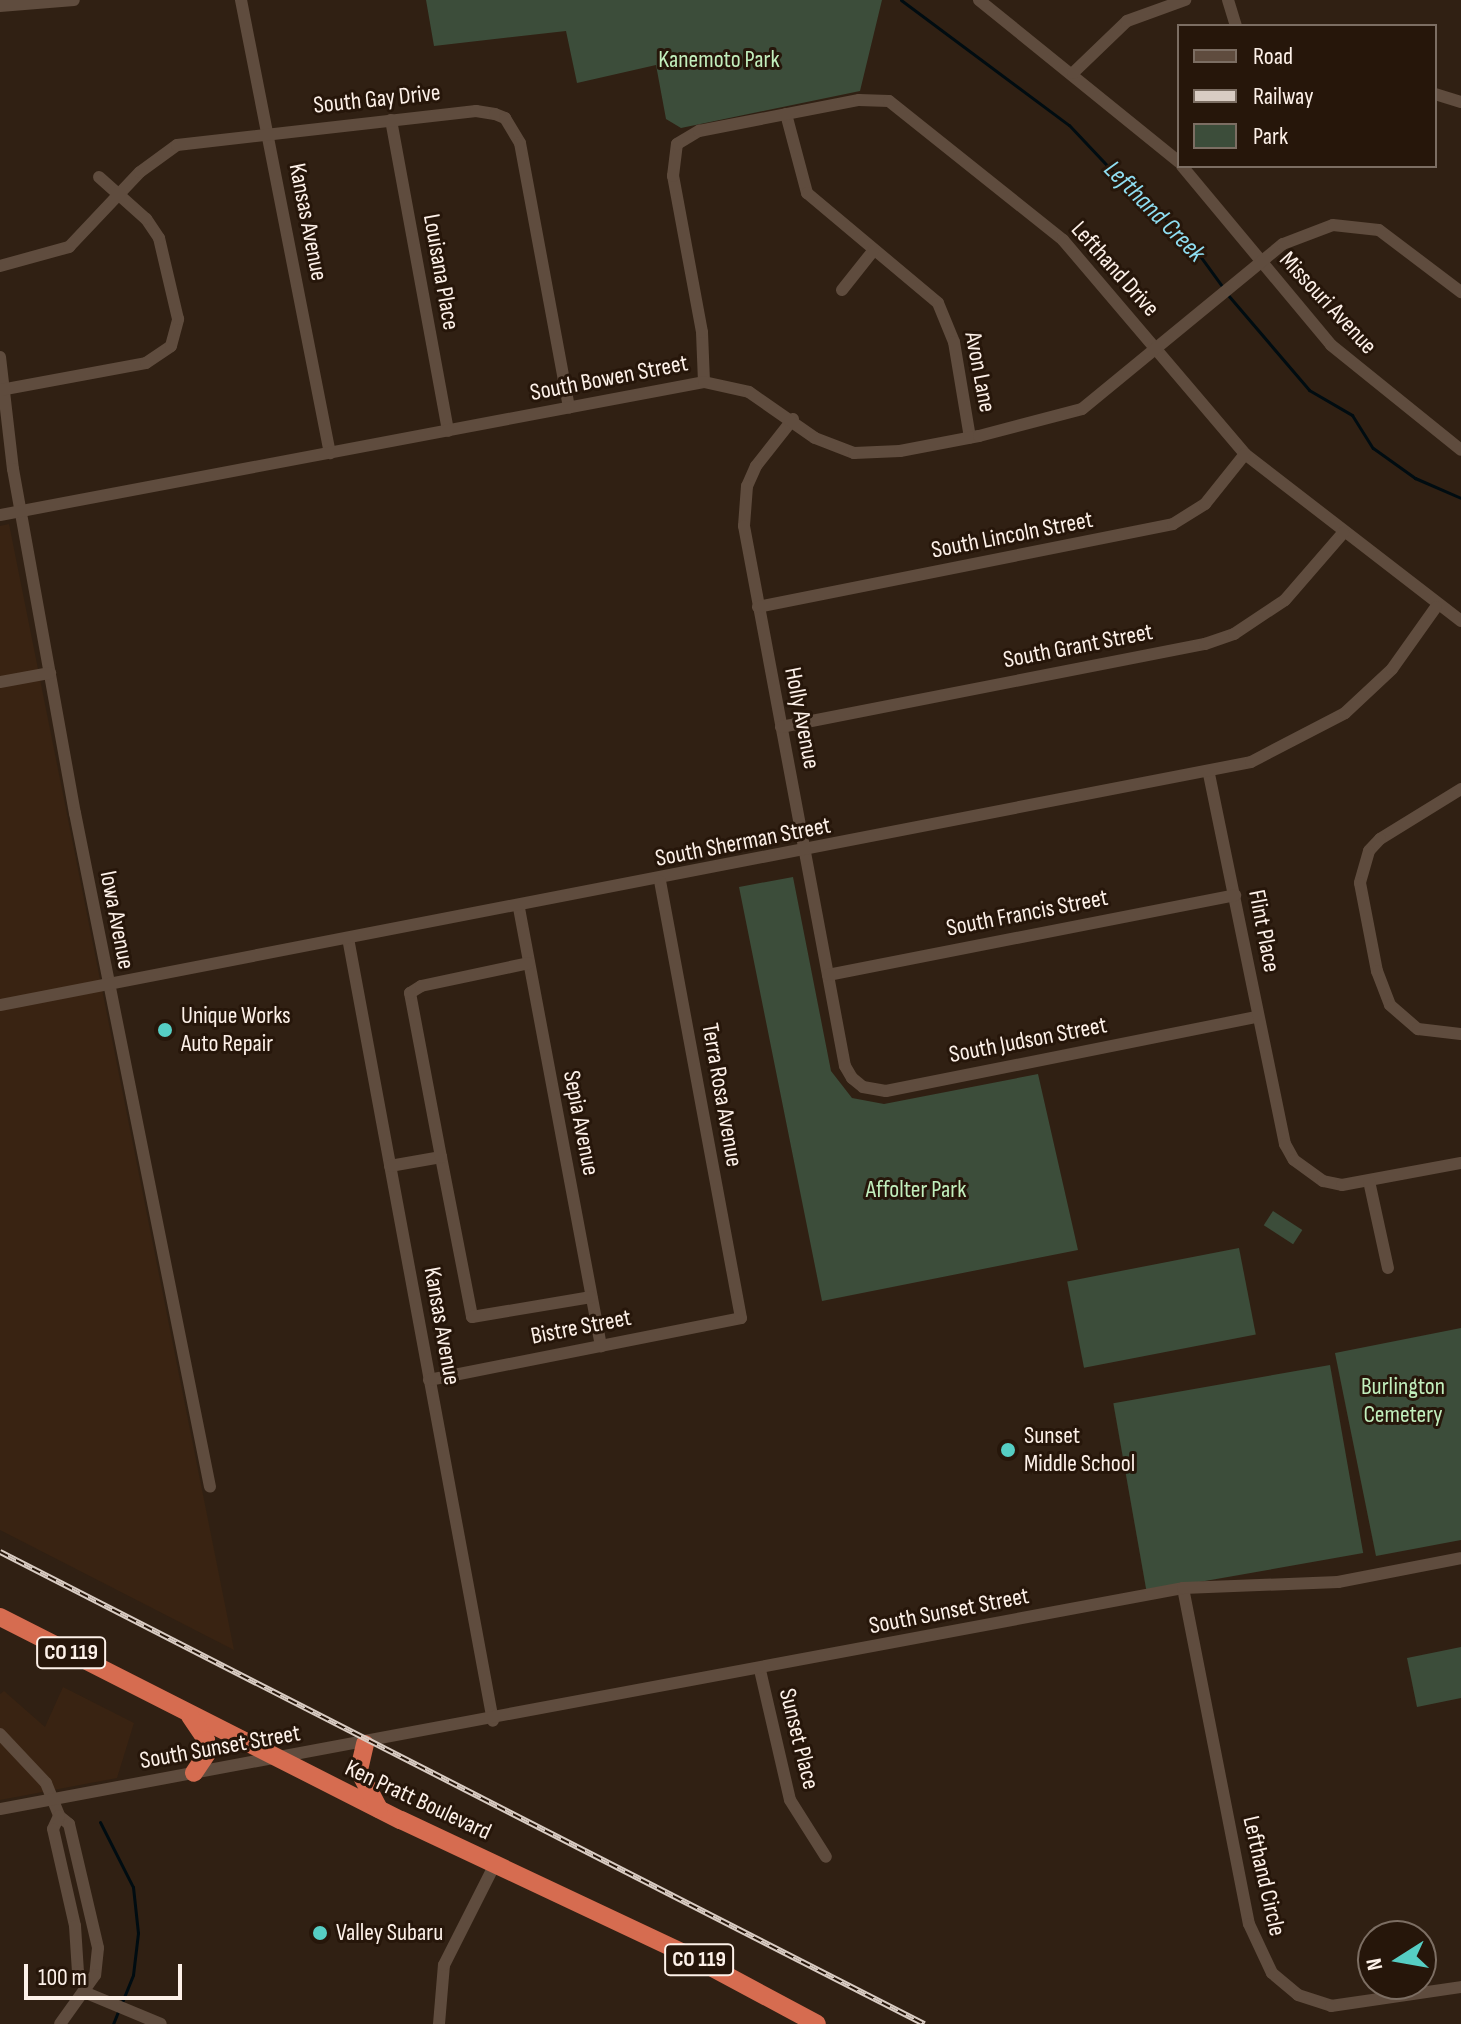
<!DOCTYPE html>
<style>
body{margin:0}
#map{position:relative;width:1461px;height:2024px;overflow:hidden;background:#302013;font-family:"Sofia Sans Condensed",sans-serif}
div>[style]{position:absolute}
.built>*{inset:0;background:#392312}
.green>*{inset:0;background:#3c4d3a;transform-origin:0 0}
.stream>*{height:3px;margin:-1.5px;padding:0 1.5px;transform-origin:1.5px;border-radius:1.5px;background:#000c11}
.minor>*{height:12px;margin:-6px;padding:0 6px;transform-origin:6px;border-radius:6px;background:#5f4c3e}
.highway>*{height:18px;margin:-9px;padding:0 9px;transform-origin:9px;border-radius:9px;background:#d66c50}
.rail>*{height:6px;margin-top:-3px;transform-origin:0;background:repeating-linear-gradient(90deg,#26160a 0 9px,#d9ccc3 0 18px);box-sizing:border-box;border-block:2px solid #d9ccc3}
.dots>*{width:22px;height:22px;translate:-50% -50%;box-sizing:border-box;border:4px solid #26160a;border-radius:50%}
span{translate:-50% -50%;white-space:nowrap;text-align:center;line-height:1.15;-webkit-text-stroke:6px #26160a;paint-order:stroke}
.shield-label span{padding:2px 6px;background:#26160a;border:2px solid;border-radius:6px;-webkit-text-stroke-width:0}
.shield-label{font-size:22px;color:#fdf1e9;font-weight:700}
.park-label{font-size:24px;color:#c2efbd}
.street-label{font-size:24px;color:#fdf1e9}
.poi-label{font-size:24px;color:#fdf1e9}
.left{translate:0 -50%;text-align:left}
.water-label{font-size:26px;color:#8fdef2;font-style:italic}
.legend{position:absolute;left:1177px;top:24px;width:260px;height:144px;box-sizing:border-box;background:#26160a;border:2px solid #7c6e63;margin:0;padding:10px 14px;list-style:none;font-size:24px;color:#fdf1e9}
.legend li{display:flex;align-items:center;gap:16px;height:40px}
.legend b{width:40px;border:2px solid #7c6e63}
.north{position:absolute;left:1357px;top:1920px;width:80px;height:80px;box-sizing:border-box;background:#26160a;border:2px solid #7c6e63;border-radius:50%;rotate:259deg;font-size:22px;font-weight:700;line-height:32px;text-align:center;color:#fdf1e9}
.north::after{content:'';display:block;margin:auto;width:28px;height:36px;background:#56cec4;clip-path:polygon(50% 0,100% 100%,50% 72%,0 100%)}
.scale{position:absolute;left:24px;top:1964px;width:158px;height:36px;box-sizing:border-box;border:4px solid #fdf1e9;border-top:0;padding-left:10px;font-size:24px;line-height:28px;white-space:nowrap;color:#fdf1e9;-webkit-text-stroke:6px #26160a;paint-order:stroke}
</style>
<div id="map">
<div class="built">
<div style="clip-path:polygon(9px 524px,234px 1650px,0 1530px,0 526px)"></div>
<div style="clip-path:polygon(63px 1687px,134px 1723px,117px 1778px,0 1800px,0 1694px,4px 1691px,45px 1727px)"></div>
</div>
<div class="green">
<div style="clip-path:polygon(426px 0,882px 0,860px 91px,681px 128px,666px 119px,656px 65px,577px 83px,566px 31px,434px 46px)"></div>
<div style="clip-path:polygon(793px 877px,831px 1071px,852px 1098px,884px 1104px,1038px 1074px,1078px 1250px,822px 1301px,739px 887px)"></div>
<div style="left:1273px;top:1211px;width:35px;height:17px;rotate:33deg"></div>
<div style="left:1239px;top:1248px;width:88px;height:175px;rotate:79deg"></div>
<div style="clip-path:polygon(1461px 1328px,1461px 1540px,1376px 1556px,1335px 1353px)"></div>
<div style="left:1330px;top:1365px;width:191px;height:220px;rotate:80deg"></div>
<div style="clip-path:polygon(1461px 1647px,1461px 1698px,1417px 1707px,1407px 1658px)"></div>
</div>
<div class="stream">
<div style="left:901px;top:0;width:209px;rotate:36.7deg"></div>
<div style="left:1069px;top:125px;width:96px;rotate:46.7deg"></div>
<div style="left:1135px;top:195px;width:67px;rotate:39.6deg"></div>
<div style="left:1187px;top:238px;width:63px;rotate:54deg"></div>
<div style="left:1228px;top:295px;width:125px;rotate:49.5deg"></div>
<div style="left:1309px;top:390px;width:50px;rotate:30.2deg"></div>
<div style="left:1352px;top:415px;width:39px;rotate:58deg"></div>
<div style="left:1373px;top:448px;width:52px;rotate:35.5deg"></div>
<div style="left:1415px;top:478px;width:50px;rotate:23.5deg"></div>
<div style="left:100px;top:1822px;width:73px;rotate:63.1deg"></div>
<div style="left:133px;top:1887px;width:46px;rotate:83.8deg"></div>
<div style="left:138px;top:1933px;width:42px;rotate:96.8deg"></div>
<div style="left:133px;top:1975px;width:29px;rotate:112deg"></div>
<div style="left:113px;top:2024px;width:16px;rotate:-68deg"></div>
</div>
<div class="minor">
<div style="left:241px;top:0;width:462px;rotate:78.9deg"></div>
<div style="left:979px;top:0;width:257px;rotate:39deg"></div>
<div style="left:1228px;top:0;width:27px;rotate:73deg"></div>
<div style="left:0;top:6px;width:74px;rotate:-4.6deg"></div>
<div style="left:1073px;top:73px;width:75px;rotate:-43.9deg"></div>
<div style="left:1127px;top:21px;width:62px;rotate:-19.9deg"></div>
<div style="left:1435px;top:94px;width:27px;rotate:17deg"></div>
<div style="left:786px;top:114px;width:82px;rotate:75.1deg"></div>
<div style="left:807px;top:193px;width:171px;rotate:40deg"></div>
<div style="left:938px;top:303px;width:42px;rotate:67.7deg"></div>
<div style="left:954px;top:342px;width:97px;rotate:80.5deg"></div>
<div style="left:391px;top:120px;width:316px;rotate:79.6deg"></div>
<div style="left:1182px;top:166px;width:233px;rotate:50.2deg"></div>
<div style="left:1331px;top:345px;width:167px;rotate:38.9deg"></div>
<div style="left:0;top:266px;width:72px;rotate:-15.4deg"></div>
<div style="left:69px;top:247px;width:103px;rotate:-46.6deg"></div>
<div style="left:140px;top:172px;width:46px;rotate:-36.1deg"></div>
<div style="left:177px;top:145px;width:301px;rotate:-6.5deg"></div>
<div style="left:476px;top:111px;width:19px;rotate:9deg"></div>
<div style="left:495px;top:114px;width:11px;rotate:22deg"></div>
<div style="left:505px;top:118px;width:29px;rotate:59deg"></div>
<div style="left:520px;top:143px;width:269px;rotate:79.5deg"></div>
<div style="left:842px;top:290px;width:50px;rotate:-51.5deg"></div>
<div style="left:0;top:357px;width:113px;rotate:83.4deg"></div>
<div style="left:13px;top:469px;width:350px;rotate:79.8deg"></div>
<div style="left:75px;top:813px;width:687px;rotate:78.67deg"></div>
<div style="left:704px;top:382px;width:50px;rotate:-92.3deg"></div>
<div style="left:702px;top:332px;width:159px;rotate:-100.5deg"></div>
<div style="left:673px;top:176px;width:32px;rotate:-83deg"></div>
<div style="left:677px;top:144px;width:26px;rotate:-31deg"></div>
<div style="left:699px;top:131px;width:163px;rotate:-11deg"></div>
<div style="left:859px;top:100px;width:30px;rotate:2deg"></div>
<div style="left:889px;top:101px;width:223px;rotate:38.6deg"></div>
<div style="left:1063px;top:240px;width:281px;rotate:49.6deg"></div>
<div style="left:1245px;top:454px;width:273px;rotate:37.7deg"></div>
<div style="left:0;top:390px;width:148px;rotate:-10.5deg"></div>
<div style="left:146px;top:363px;width:30px;rotate:-34deg"></div>
<div style="left:171px;top:346px;width:28px;rotate:-75deg"></div>
<div style="left:178px;top:319px;width:83px;rotate:-103.2deg"></div>
<div style="left:159px;top:238px;width:23px;rotate:-124deg"></div>
<div style="left:146px;top:219px;width:63px;rotate:-138.2deg"></div>
<div style="left:793px;top:419px;width:60px;rotate:128.2deg"></div>
<div style="left:756px;top:466px;width:22px;rotate:114deg"></div>
<div style="left:747px;top:486px;width:40px;rotate:94.3deg"></div>
<div style="left:744px;top:526px;width:549px;rotate:79.41deg"></div>
<div style="left:845px;top:1066px;width:14px;rotate:60deg"></div>
<div style="left:852px;top:1078px;width:14px;rotate:39deg"></div>
<div style="left:863px;top:1087px;width:23px;rotate:10deg"></div>
<div style="left:886px;top:1091px;width:379px;rotate:-11.3deg"></div>
<div style="left:0;top:515px;width:716px;rotate:-10.7deg"></div>
<div style="left:704px;top:382px;width:46px;rotate:12.5deg"></div>
<div style="left:749px;top:392px;width:80px;rotate:34.9deg"></div>
<div style="left:815px;top:438px;width:42px;rotate:21deg"></div>
<div style="left:854px;top:453px;width:46px;rotate:-2.5deg"></div>
<div style="left:900px;top:451px;width:80px;rotate:-10.8deg"></div>
<div style="left:979px;top:436px;width:106px;rotate:-14.7deg"></div>
<div style="left:1082px;top:409px;width:260px;rotate:-39.4deg"></div>
<div style="left:1283px;top:244px;width:53px;rotate:-20.8deg"></div>
<div style="left:1333px;top:225px;width:46px;rotate:6.2deg"></div>
<div style="left:1379px;top:230px;width:103px;rotate:37.1deg"></div>
<div style="left:758px;top:607px;width:423px;rotate:-11.3deg"></div>
<div style="left:1173px;top:524px;width:38px;rotate:-32deg"></div>
<div style="left:1205px;top:504px;width:64px;rotate:-51.3deg"></div>
<div style="left:0;top:682px;width:51px;rotate:-10.2deg"></div>
<div style="left:781px;top:727px;width:432px;rotate:-11.1deg"></div>
<div style="left:1205px;top:644px;width:31px;rotate:-19deg"></div>
<div style="left:1234px;top:634px;width:61px;rotate:-33.7deg"></div>
<div style="left:1285px;top:600px;width:89px;rotate:-49.1deg"></div>
<div style="left:1209px;top:774px;width:378px;rotate:78.4deg"></div>
<div style="left:1285px;top:1144px;width:18px;rotate:61deg"></div>
<div style="left:1294px;top:1160px;width:36px;rotate:36deg"></div>
<div style="left:1323px;top:1181px;width:19px;rotate:12deg"></div>
<div style="left:1342px;top:1185px;width:121px;rotate:-10.5deg"></div>
<div style="left:1461px;top:789px;width:95px;rotate:148.3deg"></div>
<div style="left:1380px;top:839px;width:16px;rotate:133deg"></div>
<div style="left:1369px;top:851px;width:33px;rotate:106deg"></div>
<div style="left:1360px;top:883px;width:90px;rotate:79.1deg"></div>
<div style="left:1377px;top:971px;width:36px;rotate:69deg"></div>
<div style="left:1390px;top:1005px;width:37px;rotate:41deg"></div>
<div style="left:1418px;top:1029px;width:43px;rotate:6.6deg"></div>
<div style="left:519px;top:908px;width:446px;rotate:79.4deg"></div>
<div style="left:348px;top:938px;width:796px;rotate:79.51deg"></div>
<div style="left:828px;top:975px;width:415px;rotate:-11.1deg"></div>
<div style="left:0;top:1005px;width:1274px;rotate:-10.99deg"></div>
<div style="left:1251px;top:762px;width:106px;rotate:-27.5deg"></div>
<div style="left:1345px;top:713px;width:64px;rotate:-43.1deg"></div>
<div style="left:1392px;top:669px;width:76px;rotate:-54.6deg"></div>
<div style="left:441px;top:1157px;width:163px;rotate:79deg"></div>
<div style="left:472px;top:1317px;width:121px;rotate:-9.5deg"></div>
<div style="left:390px;top:1166px;width:52px;rotate:-10deg"></div>
<div style="left:441px;top:1157px;width:167px;rotate:-100.7deg"></div>
<div style="left:410px;top:993px;width:13px;rotate:-32deg"></div>
<div style="left:421px;top:986px;width:110px;rotate:-12deg"></div>
<div style="left:1369px;top:1181px;width:89px;rotate:77.7deg"></div>
<div style="left:429px;top:1380px;width:318px;rotate:-11.2deg"></div>
<div style="left:741px;top:1318px;width:444px;rotate:-100.5deg"></div>
<div style="left:1183px;top:1588px;width:342px;rotate:78.9deg"></div>
<div style="left:1249px;top:1924px;width:54px;rotate:64.9deg"></div>
<div style="left:1272px;top:1973px;width:34px;rotate:40deg"></div>
<div style="left:1298px;top:1995px;width:35px;rotate:18deg"></div>
<div style="left:1331px;top:2006px;width:131px;rotate:-8.3deg"></div>
<div style="left:760px;top:1670px;width:133px;rotate:77deg"></div>
<div style="left:790px;top:1800px;width:67px;rotate:57.7deg"></div>
<div style="left:0;top:1734px;width:67px;rotate:46.8deg"></div>
<div style="left:46px;top:1783px;width:35px;rotate:68deg"></div>
<div style="left:59px;top:1816px;width:13px;rotate:39deg"></div>
<div style="left:69px;top:1824px;width:127px;rotate:76.8deg"></div>
<div style="left:98px;top:1948px;width:27px;rotate:96deg"></div>
<div style="left:95px;top:1975px;width:60px;rotate:125.5deg"></div>
<div style="left:0;top:1809px;width:1203px;rotate:-10.58deg"></div>
<div style="left:1183px;top:1588px;width:155px;rotate:-2.2deg"></div>
<div style="left:1338px;top:1582px;width:125px;rotate:-11deg"></div>
<div style="left:59px;top:1816px;width:14px;rotate:115deg"></div>
<div style="left:53px;top:1829px;width:99px;rotate:77.2deg"></div>
<div style="left:75px;top:1926px;width:46px;rotate:86.3deg"></div>
<div style="left:78px;top:1972px;width:13px;rotate:58deg"></div>
<div style="left:84px;top:1992px;width:83px;rotate:22.6deg"></div>
<div style="left:439px;top:2024px;width:59px;rotate:-85.2deg"></div>
<div style="left:444px;top:1965px;width:115px;rotate:-63.2deg"></div>
</div>
<div class="highway">
<div style="left:0;top:1617px;width:449px;rotate:26.9deg"></div>
<div style="left:401px;top:1820px;width:326px;rotate:25.2deg"></div>
<div style="left:696px;top:1959px;width:137px;rotate:28.2deg"></div>
<div style="left:190px;top:1716px;width:29px;rotate:56deg"></div>
<div style="left:206px;top:1740px;width:12px;rotate:81deg"></div>
<div style="left:208px;top:1752px;width:25px;rotate:124deg"></div>
<div style="left:365px;top:1744px;width:28px;rotate:103deg"></div>
<div style="left:359px;top:1771px;width:43px;rotate:62.2deg"></div>
</div>
<div class="rail">
<div style="left:0;top:1552px;width:1038px;rotate:27.06deg"></div>
</div>
<div class="dots">
<div style="left:165px;top:1030px;background:#56cec4"></div>
<div style="left:1008px;top:1450px;background:#56cec4"></div>
<div style="left:320px;top:1933px;background:#56cec4"></div>
</div>
<div class="shield-label">
<span style="left:71px;top:1653px">CO 119</span>
<span style="left:699px;top:1960px">CO 119</span>
</div>
<div class="park-label">
<span style="left:719px;top:60px">Kanemoto Park</span>
<span style="left:916px;top:1190px">Affolter Park</span>
<span style="left:1403px;top:1401px">Burlington<br>Cemetery</span>
</div>
<div class="street-label">
<span style="left:377px;top:99px;rotate:-6deg">South Gay Drive</span>
<span style="left:308px;top:222px;rotate:79deg">Kansas Avenue</span>
<span style="left:1115px;top:269px;rotate:48deg">Lefthand Drive</span>
<span style="left:441px;top:272px;rotate:80deg">Louisana Place</span>
<span style="left:1328px;top:303px;rotate:47deg">Missouri Avenue</span>
<span style="left:980px;top:372px;rotate:79deg">Avon Lane</span>
<span style="left:609px;top:378px;rotate:-11deg">South Bowen Street</span>
<span style="left:1012px;top:535px;rotate:-11deg">South Lincoln Street</span>
<span style="left:1078px;top:646px;rotate:-11deg">South Grant Street</span>
<span style="left:802px;top:718px;rotate:79deg">Holly Avenue</span>
<span style="left:743px;top:842px;rotate:-11deg">South Sherman Street</span>
<span style="left:1027px;top:913px;rotate:-11deg">South Francis Street</span>
<span style="left:117px;top:920px;rotate:79deg">Iowa Avenue</span>
<span style="left:1264px;top:931px;rotate:79deg">Flint Place</span>
<span style="left:1028px;top:1040px;rotate:-11deg">South Judson Street</span>
<span style="left:722px;top:1095px;rotate:80deg">Terra Rosa Avenue</span>
<span style="left:581px;top:1123px;rotate:79deg">Sepia Avenue</span>
<span style="left:442px;top:1326px;rotate:80deg">Kansas Avenue</span>
<span style="left:581px;top:1327px;rotate:-11deg">Bistre Street</span>
<span style="left:949px;top:1611px;rotate:-11deg">South Sunset Street</span>
<span style="left:799px;top:1739px;rotate:76deg">Sunset Place</span>
<span style="left:220px;top:1747px;rotate:-10deg">South Sunset Street</span>
<span style="left:418px;top:1800px;rotate:25deg">Ken Pratt Boulevard</span>
<span style="left:1264px;top:1876px;rotate:77deg">Lefthand Circle</span>
</div>
<div class="poi-label">
<span class="left" style="left:181px;top:1030px">Unique Works<br>Auto Repair</span>
<span class="left" style="left:1024px;top:1450px">Sunset<br>Middle School</span>
<span class="left" style="left:336px;top:1933px">Valley Subaru</span>
</div>
<div class="water-label">
<span style="left:1154px;top:212px;rotate:45deg">Lefthand Creek</span>
</div>
<ul class="legend">
<li><b style="height:10px;background:#5f4c3e"></b>Road</li>
<li><b style="height:10px;background:#d9ccc3"></b>Railway</li>
<li><b style="height:22px;background:#3c4d3a"></b>Park</li>
</ul>
<div class="north">N</div>
<div class="scale">100 m</div>
</div>
